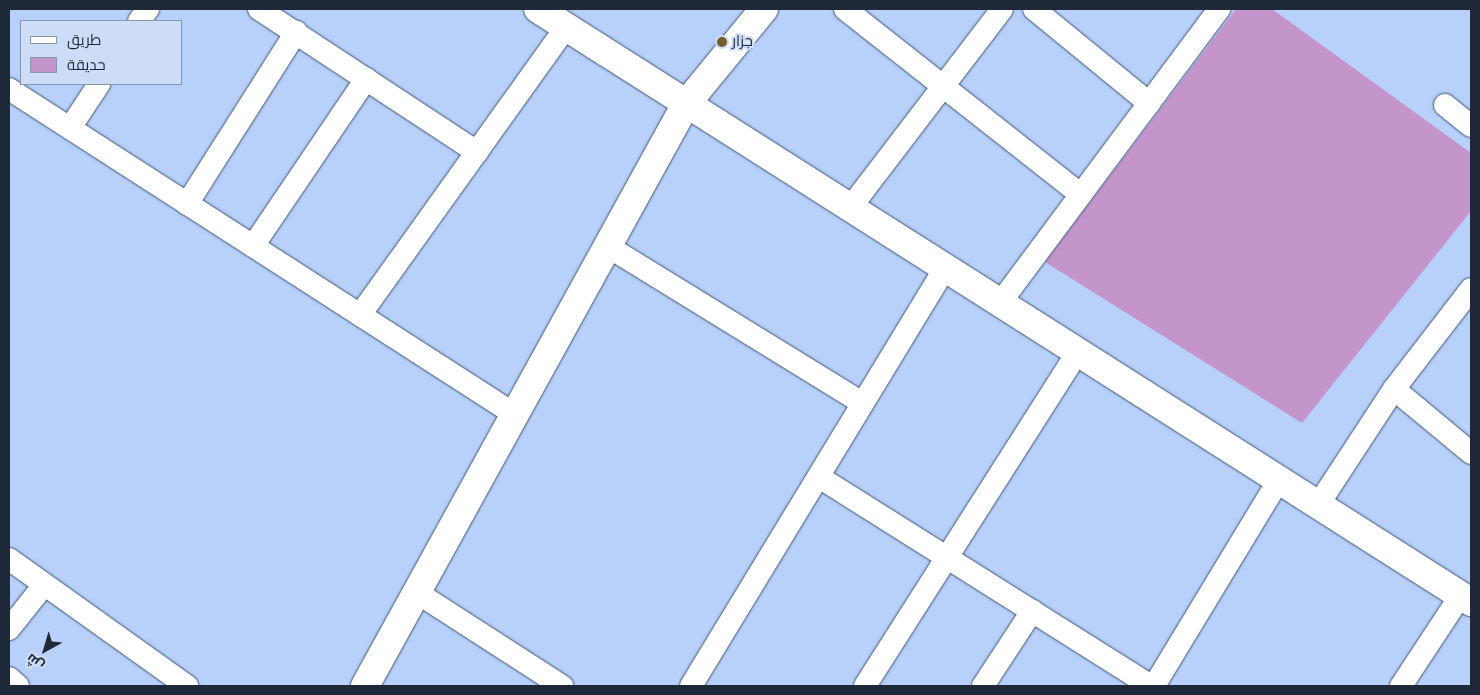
<!DOCTYPE html>
<meta charset="utf-8">
<style>
body{margin:0}
#map{position:relative;width:1480px;height:695px;overflow:hidden;background:#b8d1fb;font-family:Signika,Cairo,sans-serif}
div>[style]{position:absolute}
.green>*{inset:0;background:#c395cb}
.roads{filter:drop-shadow(0 0 1px #41567a) drop-shadow(0 0 1px #41567a)}
.minor>*{height:22px;margin:-11px;padding:0 11px;transform-origin:11px;border-radius:11px;background:#fff}
.tertiary>*{height:28px;margin:-14px;padding:0 14px;transform-origin:14px;border-radius:14px;background:#fff}
.dots>*{width:14px;height:14px;translate:-50% -50%;box-sizing:border-box;border:2px solid #ceddf7;border-radius:50%}
span{translate:-50% -50%;white-space:nowrap;text-align:center;line-height:1.15;-webkit-text-stroke:4px #ceddf7;paint-order:stroke}
.poi-label{font-size:15px;color:#1f2838}
.left{translate:0 -50%;text-align:left}
.frame{position:absolute;inset:0;border:10px solid #1f2838;pointer-events:none}
.legend{position:absolute;left:20px;top:20px;width:162px;height:65px;box-sizing:border-box;background:#ceddf7;border:1px solid #8895ab;margin:0;padding:6px 9px;list-style:none;font-size:15px;color:#1f2838}
.legend li{display:flex;align-items:center;gap:10px;height:25px}
.legend b{width:25px;border:1px solid #8895ab}
.north{position:absolute;left:20px;top:625px;width:50px;height:50px;-webkit-text-stroke:4px #ceddf7;paint-order:stroke;rotate:219deg;font-size:14px;font-weight:700;line-height:20px;text-align:center;color:#1f2838}
.north::after{content:'';display:block;margin:auto;width:18px;height:22px;background:#1f2838;clip-path:polygon(50% 0,100% 100%,50% 72%,0 100%)}
</style>
<div id="map">
<div class="green">
<div style="clip-path:polygon(1236px 9px,1272px 9px,1471px 153px,1471px 211px,1302px 423px,1045px 262px)"></div>
</div>
<div class="roads">
<div class="minor">
<div style="left:259px;top:9px;width:261px;rotate:33.3deg"></div>
<div style="left:845px;top:9px;width:300px;rotate:38.2deg"></div>
<div style="left:1034px;top:9px;width:149px;rotate:39.3deg"></div>
<div style="left:139px;top:21px;width:15px;rotate:-53deg"></div>
<div style="left:9px;top:89px;width:601px;rotate:32.76deg"></div>
<div style="left:1445px;top:105px;width:33px;rotate:39deg"></div>
<div style="left:70px;top:128px;width:53px;rotate:-56.6deg"></div>
<div style="left:187px;top:204px;width:204px;rotate:-57.6deg"></div>
<div style="left:850px;top:208px;width:250px;rotate:-52.6deg"></div>
<div style="left:253px;top:246px;width:202px;rotate:-55.9deg"></div>
<div style="left:607px;top:246px;width:299px;rotate:31.6deg"></div>
<div style="left:1000px;top:303px;width:367px;rotate:-53.3deg"></div>
<div style="left:360px;top:315px;width:354px;rotate:-54.4deg"></div>
<div style="left:1394px;top:389px;width:100px;rotate:39.7deg"></div>
<div style="left:819px;top:477px;width:392px;rotate:32.2deg"></div>
<div style="left:1318px;top:505px;width:139px;rotate:-56.8deg"></div>
<div style="left:1394px;top:389px;width:126px;rotate:-52.4deg"></div>
<div style="left:9px;top:559px;width:219px;rotate:35.5deg"></div>
<div style="left:416px;top:592px;width:174px;rotate:32.8deg"></div>
<div style="left:9px;top:629px;width:56px;rotate:-51.5deg"></div>
<div style="left:9px;top:678px;width:12px;rotate:42deg"></div>
<div style="left:691px;top:686px;width:488px;rotate:-58.7deg"></div>
<div style="left:865px;top:686px;width:396px;rotate:-57.5deg"></div>
<div style="left:983px;top:686px;width:90px;rotate:-56.8deg"></div>
<div style="left:1154px;top:686px;width:241px;rotate:-58.8deg"></div>
<div style="left:1401px;top:686px;width:109px;rotate:-56.6deg"></div>
</div>
<div class="tertiary">
<div style="left:538px;top:9px;width:1106px;rotate:32.44deg"></div>
<div style="left:365px;top:686px;width:665px;rotate:-61.12deg"></div>
<div style="left:686px;top:104px;width:123px;rotate:-50.6deg"></div>
</div>
</div>
<div class="dots">
<div style="left:722px;top:42px;background:#765d2e"></div>
</div>
<div class="poi-label">
<span class="left" style="left:732px;top:42px">جزار</span>
</div>
<div class="frame"></div>
<ul class="legend">
<li><b style="height:6px;background:#fff"></b>طريق</li>
<li><b style="height:14px;background:#c395cb"></b>حديقة</li>
</ul>
<div class="north">ش</div>
</div>
